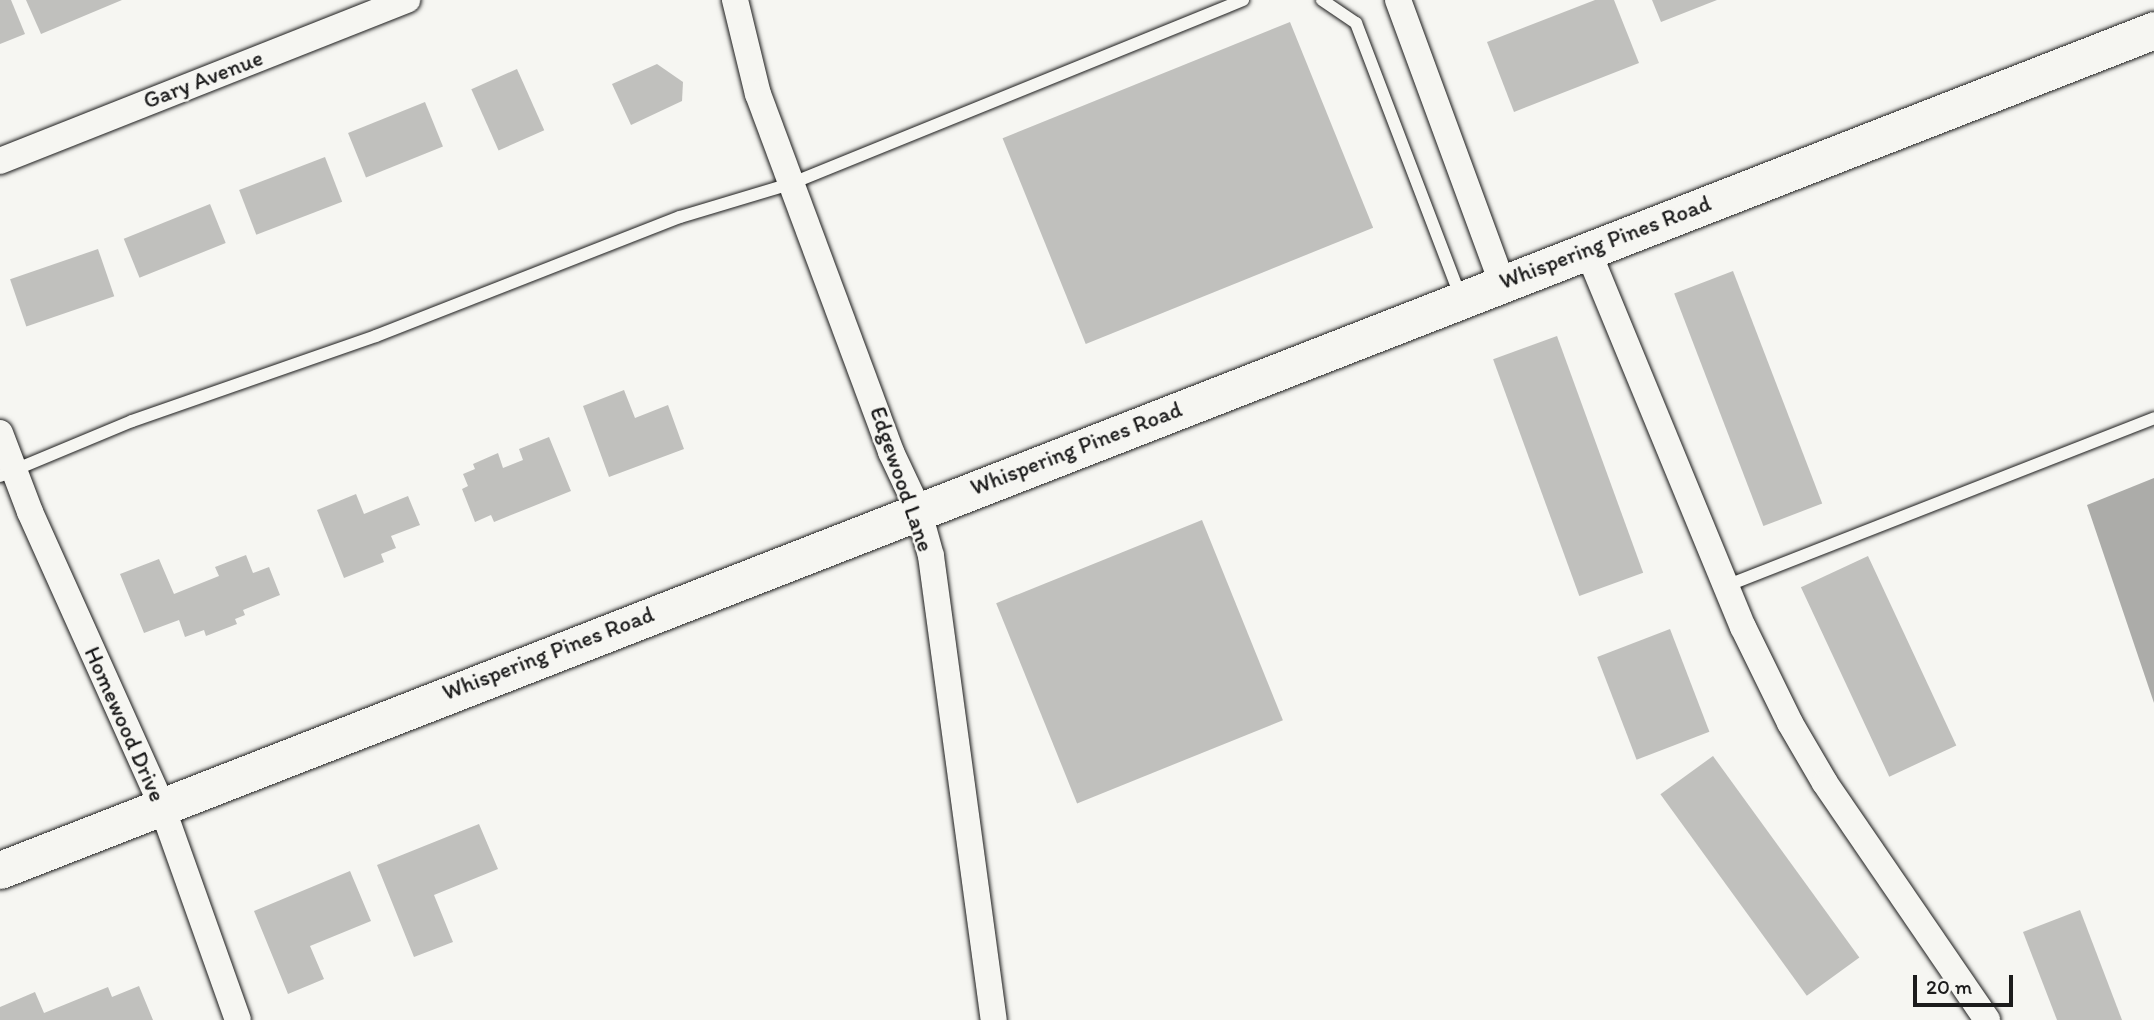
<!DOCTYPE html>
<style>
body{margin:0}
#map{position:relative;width:2154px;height:1020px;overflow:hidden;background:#f6f6f2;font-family:Itim,sans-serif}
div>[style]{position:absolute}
.water>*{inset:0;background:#acaca9}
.building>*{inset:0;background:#c0c0bd;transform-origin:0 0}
.roads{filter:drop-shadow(0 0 2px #1c1c1c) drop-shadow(0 0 2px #1c1c1c)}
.lane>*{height:12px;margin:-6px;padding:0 6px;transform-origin:6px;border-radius:6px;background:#f6f6f2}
.street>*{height:26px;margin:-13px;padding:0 13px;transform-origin:13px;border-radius:13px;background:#f6f6f2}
.secondary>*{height:37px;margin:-18.5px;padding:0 18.5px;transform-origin:18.5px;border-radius:18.5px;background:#f6f6f2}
span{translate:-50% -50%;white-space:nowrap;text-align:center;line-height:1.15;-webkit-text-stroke:5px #f6f6f2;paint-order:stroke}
.street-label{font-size:23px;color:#1c1c1c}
.scale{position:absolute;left:1913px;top:975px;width:100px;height:32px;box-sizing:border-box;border:4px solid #1c1c1c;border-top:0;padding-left:9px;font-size:21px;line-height:24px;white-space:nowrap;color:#1c1c1c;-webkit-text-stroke:5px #f6f6f2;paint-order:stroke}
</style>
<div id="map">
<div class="water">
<div style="clip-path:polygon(2154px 478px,2154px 703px,2087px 505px)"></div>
</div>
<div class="building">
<div style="clip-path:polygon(0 0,11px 0,25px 34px,0 44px)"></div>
<div style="clip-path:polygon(26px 0,122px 0,41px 34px)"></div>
<div style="clip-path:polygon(1595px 0,1614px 0,1639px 63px,1514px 112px,1487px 42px)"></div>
<div style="clip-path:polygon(1652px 0,1717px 0,1661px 22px)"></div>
<div style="left:1290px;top:22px;width:222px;height:310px;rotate:68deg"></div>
<div style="clip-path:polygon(657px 64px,683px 82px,682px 101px,631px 125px,612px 84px)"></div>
<div style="left:517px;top:69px;width:67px;height:50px;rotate:66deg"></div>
<div style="left:425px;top:102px;width:48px;height:83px;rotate:68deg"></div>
<div style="left:325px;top:157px;width:48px;height:92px;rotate:69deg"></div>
<div style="left:210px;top:204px;width:42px;height:93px;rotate:68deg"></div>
<div style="left:98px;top:249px;width:50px;height:93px;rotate:71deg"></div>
<div style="left:1733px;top:271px;width:249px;height:63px;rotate:69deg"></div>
<div style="left:1557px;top:336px;width:252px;height:68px;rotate:70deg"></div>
<div style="clip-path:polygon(624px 390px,635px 418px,668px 405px,684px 449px,609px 477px,583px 406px)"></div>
<div style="clip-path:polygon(549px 437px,571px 491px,494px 522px,491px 515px,475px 522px,462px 489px,468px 486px,463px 474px,475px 469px,473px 464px,498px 453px,503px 468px,523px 460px,519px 449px)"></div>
<div style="clip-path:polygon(356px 494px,364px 514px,408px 496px,420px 525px,391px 536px,396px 548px,381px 554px,384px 562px,344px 578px,317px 510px)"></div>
<div style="left:1202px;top:520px;width:216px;height:222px;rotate:68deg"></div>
<div style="clip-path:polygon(246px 555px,253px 573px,269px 567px,280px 595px,243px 610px,245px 615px,235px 619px,237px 624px,206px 636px,204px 630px,185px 637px,179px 620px,144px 633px,120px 574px,159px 559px,174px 594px,219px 576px,215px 567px)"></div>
<div style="left:1868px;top:556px;width:209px;height:74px;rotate:65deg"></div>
<div style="left:1670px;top:629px;width:110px;height:78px;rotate:69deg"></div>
<div style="left:1713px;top:756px;width:249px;height:65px;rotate:54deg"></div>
<div style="clip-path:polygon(479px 824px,498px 869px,434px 895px,453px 942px,414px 957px,377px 865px)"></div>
<div style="clip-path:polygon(350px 871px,371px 921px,310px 946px,324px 979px,288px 994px,254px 911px)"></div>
<div style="clip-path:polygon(2080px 910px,2122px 1020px,2057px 1020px,2023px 932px)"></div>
<div style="clip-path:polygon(139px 986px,153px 1020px,0 1020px,0 1007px,35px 992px,44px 1013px,108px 987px,112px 997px)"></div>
</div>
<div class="roads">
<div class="lane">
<div style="left:1322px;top:0;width:41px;rotate:34.1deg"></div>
<div style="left:1356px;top:23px;width:294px;rotate:69.1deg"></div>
<div style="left:0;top:476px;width:143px;rotate:-22.6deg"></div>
<div style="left:132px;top:421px;width:258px;rotate:-19.2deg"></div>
<div style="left:376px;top:336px;width:326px;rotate:-21.4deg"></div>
<div style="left:680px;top:217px;width:115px;rotate:-16.7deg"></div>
<div style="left:790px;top:184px;width:489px;rotate:-22.1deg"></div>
<div style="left:1726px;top:586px;width:460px;rotate:-21.4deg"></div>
</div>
<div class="street">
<div style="left:735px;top:0;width:97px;rotate:76.3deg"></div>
<div style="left:758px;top:94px;width:382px;rotate:69.6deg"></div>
<div style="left:891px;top:452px;width:63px;rotate:64.7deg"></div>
<div style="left:918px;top:509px;width:49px;rotate:74.5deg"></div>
<div style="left:931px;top:556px;width:468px;rotate:82.3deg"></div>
<div style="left:1398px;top:0;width:301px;rotate:69.8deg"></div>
<div style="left:0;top:161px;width:438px;rotate:-21.6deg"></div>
<div style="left:1587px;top:249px;width:409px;rotate:67.6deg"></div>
<div style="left:1743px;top:627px;width:107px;rotate:63.9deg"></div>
<div style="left:1790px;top:723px;width:69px;rotate:59.7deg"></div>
<div style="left:1825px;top:783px;width:287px;rotate:55.6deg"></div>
<div style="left:0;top:433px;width:85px;rotate:69.2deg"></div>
<div style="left:30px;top:512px;width:320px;rotate:65.8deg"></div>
<div style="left:161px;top:804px;width:229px;rotate:70.4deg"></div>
</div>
<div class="secondary">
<div style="left:0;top:870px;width:2312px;rotate:-21.3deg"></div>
</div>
</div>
<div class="street-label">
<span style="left:203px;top:79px;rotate:-21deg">Gary Avenue</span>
<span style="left:1605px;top:242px;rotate:-21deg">Whispering Pines Road</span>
<span style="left:1076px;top:448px;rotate:-21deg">Whispering Pines Road</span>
<span style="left:902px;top:479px;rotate:71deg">Edgewood Lane</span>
<span style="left:548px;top:653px;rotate:-21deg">Whispering Pines Road</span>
<span style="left:125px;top:724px;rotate:66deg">Homewood Drive</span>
</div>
<div class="scale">20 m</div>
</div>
